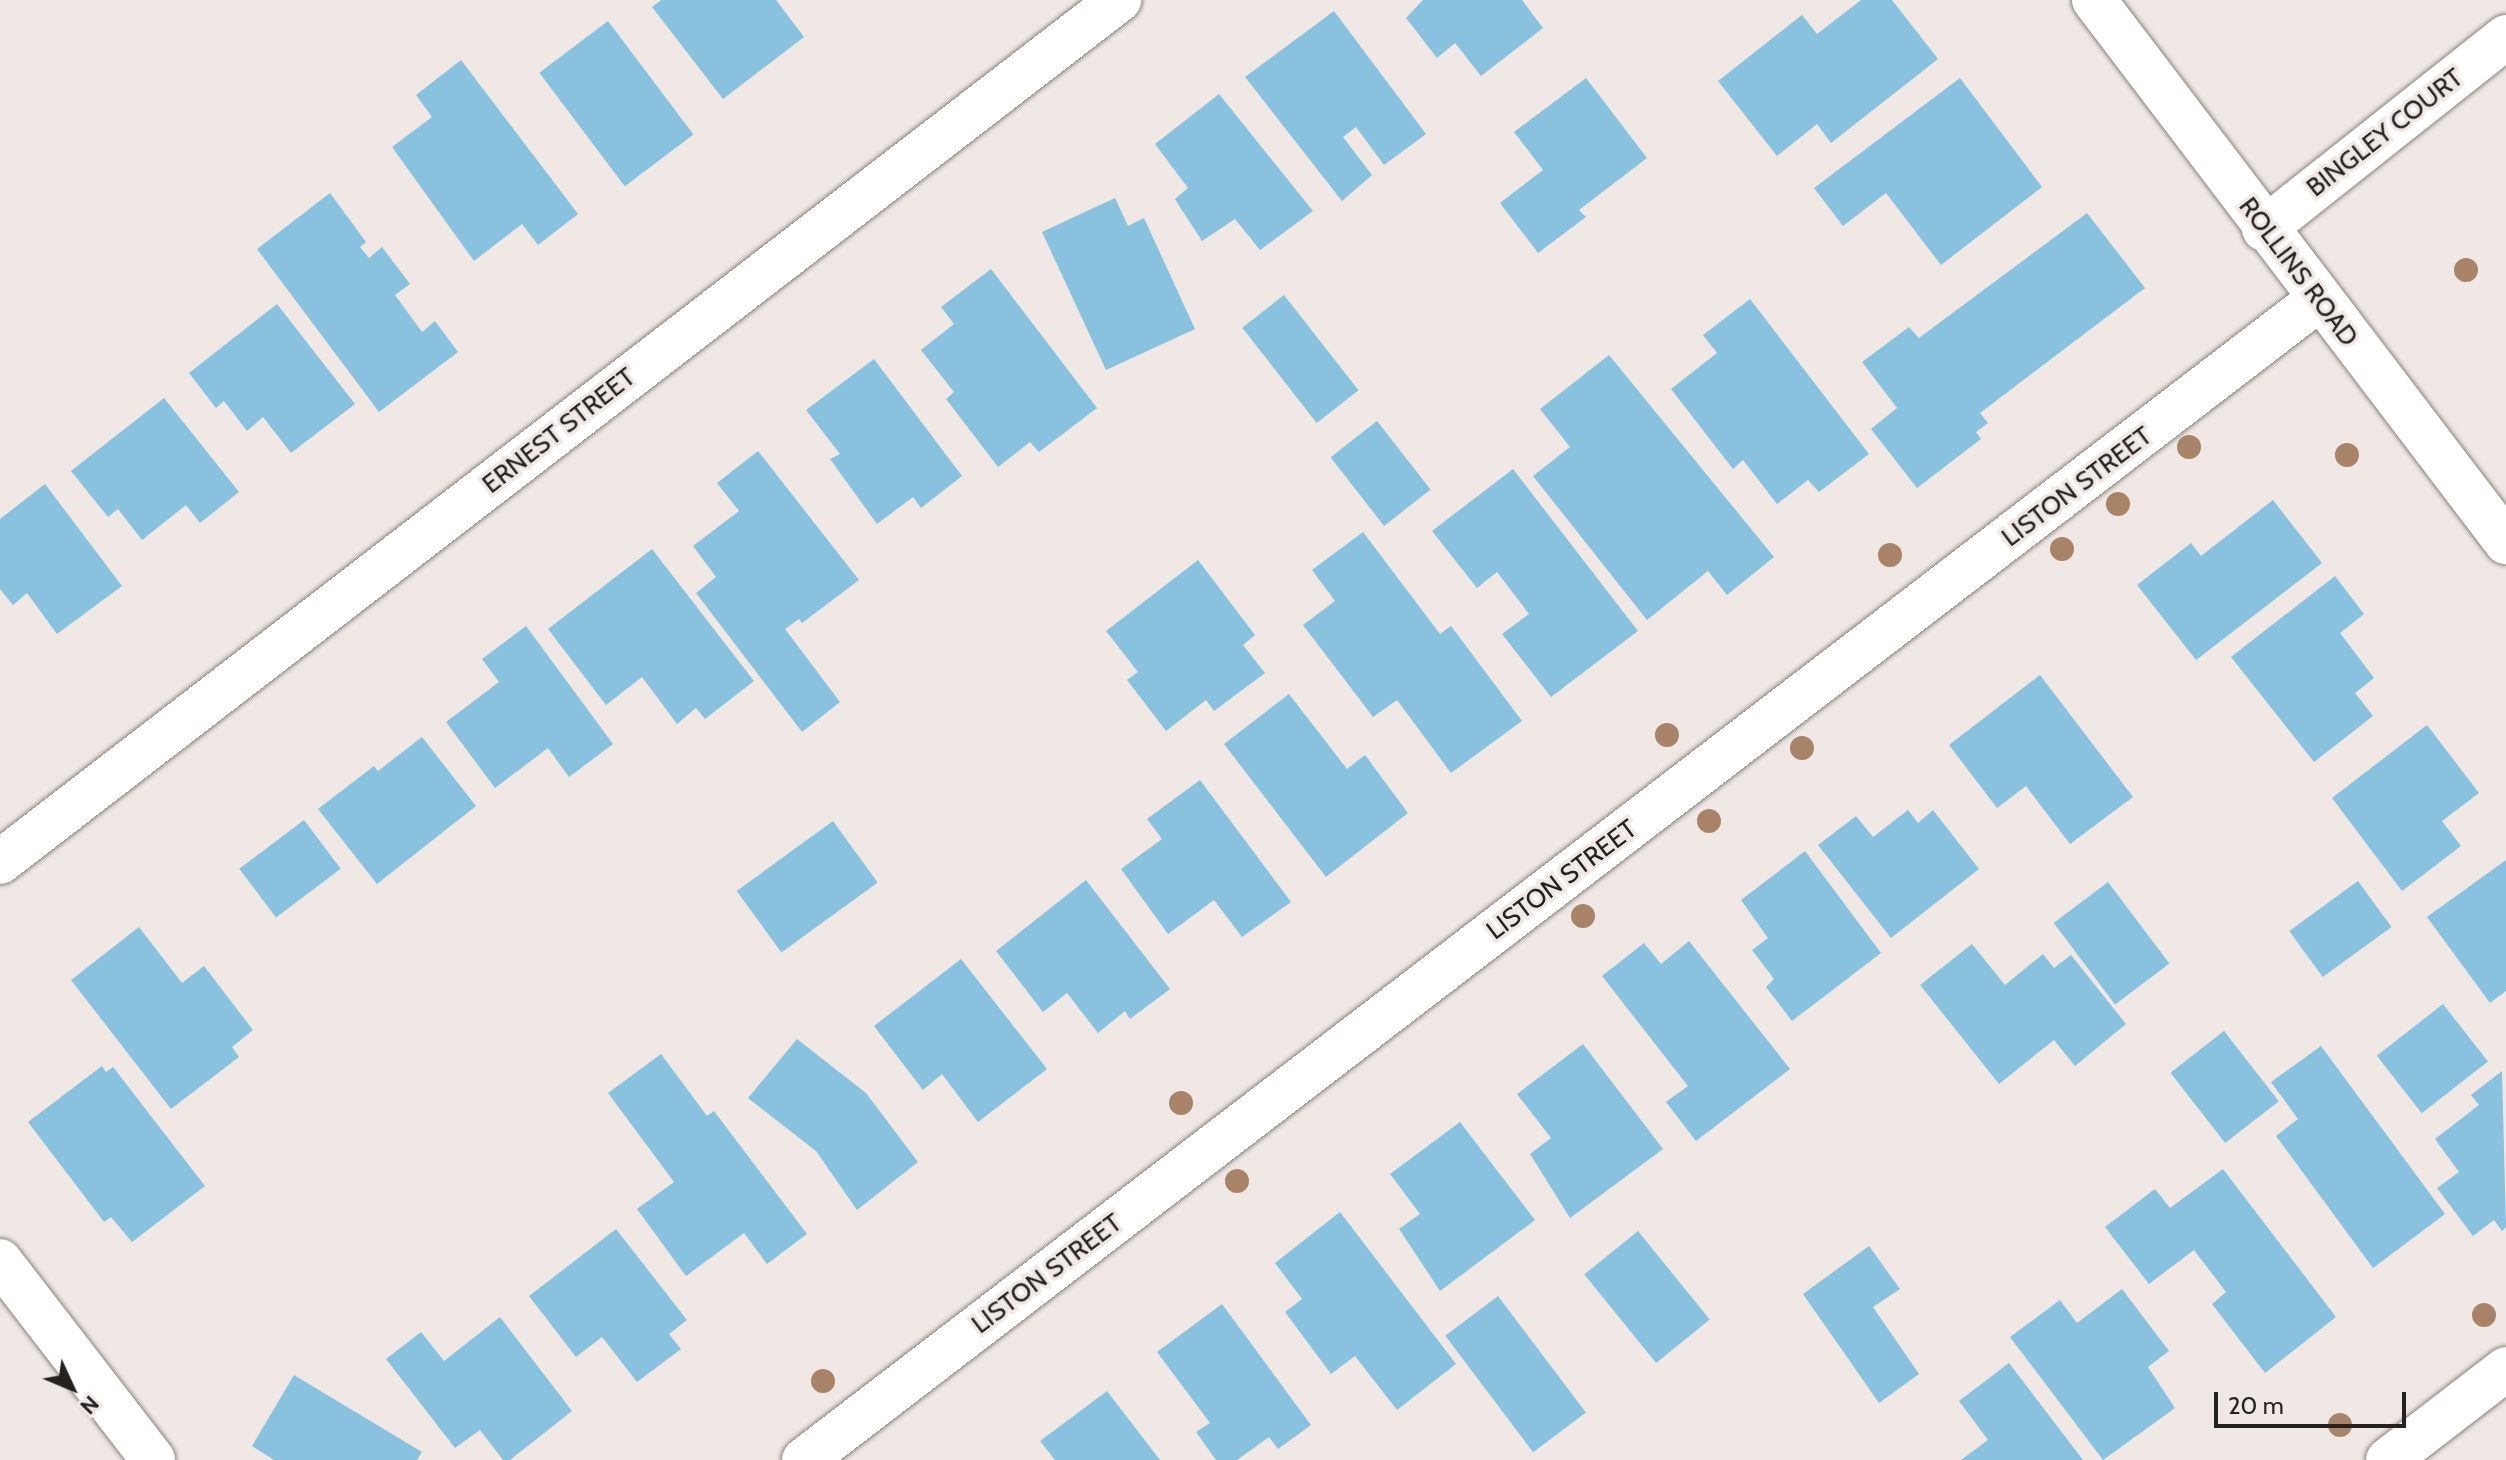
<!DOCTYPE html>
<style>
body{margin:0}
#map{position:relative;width:2506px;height:1460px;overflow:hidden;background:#efe8e5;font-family:Cabin,sans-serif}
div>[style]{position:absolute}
.building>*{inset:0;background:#89c2de;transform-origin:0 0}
.roads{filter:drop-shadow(0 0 2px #88827f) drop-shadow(0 0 2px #88827f)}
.minor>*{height:44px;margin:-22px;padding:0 22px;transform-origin:22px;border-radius:22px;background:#fff}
.trees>*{width:24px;height:24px;margin:-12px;border-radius:50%;background:#a88368}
span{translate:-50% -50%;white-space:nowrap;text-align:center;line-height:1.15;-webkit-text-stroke:7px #efe8e5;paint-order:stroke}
.street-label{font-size:26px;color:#242221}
.north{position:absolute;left:32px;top:1348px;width:80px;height:80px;-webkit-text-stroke:6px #efe8e5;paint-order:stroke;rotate:134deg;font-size:22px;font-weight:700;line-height:32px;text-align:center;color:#242221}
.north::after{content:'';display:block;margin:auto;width:28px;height:36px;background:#242221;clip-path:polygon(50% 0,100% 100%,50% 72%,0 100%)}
.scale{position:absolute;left:2214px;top:1392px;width:192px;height:36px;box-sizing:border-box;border:4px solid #242221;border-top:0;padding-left:10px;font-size:24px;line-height:28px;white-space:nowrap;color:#242221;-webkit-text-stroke:6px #efe8e5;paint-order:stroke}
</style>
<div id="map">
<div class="building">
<div style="clip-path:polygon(661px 0,776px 0,804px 37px,723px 99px,652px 7px)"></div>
<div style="clip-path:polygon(1423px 0,1522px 0,1543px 28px,1481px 76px,1455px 43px,1437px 58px,1406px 18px)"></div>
<div style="clip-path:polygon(1861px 0,1892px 0,1938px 59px,1831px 143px,1817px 124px,1777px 156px,1718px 81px,1802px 15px,1817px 34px)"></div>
<div style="clip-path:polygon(1334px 11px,1426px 134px,1384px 165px,1356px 127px,1343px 137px,1372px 175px,1342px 201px,1245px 77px)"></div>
<div style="left:608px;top:21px;width:142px;height:86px;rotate:53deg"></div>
<div style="clip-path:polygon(461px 60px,578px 214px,538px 245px,522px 224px,474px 261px,392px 147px,432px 117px,416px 95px)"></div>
<div style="clip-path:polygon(1586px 78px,1647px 158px,1579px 210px,1586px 217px,1538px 253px,1500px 203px,1543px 170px,1514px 132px)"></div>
<div style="clip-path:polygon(1960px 78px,2042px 187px,1941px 265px,1886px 193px,1843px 226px,1814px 188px)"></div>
<div style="clip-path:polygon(1219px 94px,1313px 211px,1260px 250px,1235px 219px,1202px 241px,1175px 199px,1188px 188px,1155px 144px)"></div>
<div style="clip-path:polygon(330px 193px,366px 242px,360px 247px,369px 258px,382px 247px,410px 284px,395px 295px,422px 332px,435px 321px,458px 352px,379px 412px,257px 249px)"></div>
<div style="clip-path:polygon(1115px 198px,1128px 226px,1144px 218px,1195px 329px,1106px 370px,1042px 232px)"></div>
<div style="clip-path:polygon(2087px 213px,2145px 288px,1980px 413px,1988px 423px,1976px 432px,1981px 439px,1917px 488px,1871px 429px,1897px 408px,1862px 362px,1909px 327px,1919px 338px)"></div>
<div style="clip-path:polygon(991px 269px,1097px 408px,1039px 452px,1030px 442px,998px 467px,946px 399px,954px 392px,921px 350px,954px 324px,941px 307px)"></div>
<div style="left:1284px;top:295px;width:121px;height:53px;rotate:52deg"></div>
<div style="clip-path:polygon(1750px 299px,1869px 454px,1819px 492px,1808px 480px,1777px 504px,1743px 460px,1733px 469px,1671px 389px,1717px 353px,1703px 335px)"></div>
<div style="clip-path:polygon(277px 304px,355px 404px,291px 453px,263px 417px,247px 431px,224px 401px,216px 408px,189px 373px)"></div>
<div style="clip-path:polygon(1609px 355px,1774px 557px,1727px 595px,1708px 571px,1647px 620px,1533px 476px,1570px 447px,1540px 409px)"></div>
<div style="clip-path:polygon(874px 359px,962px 476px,921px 508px,913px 497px,877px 524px,830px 459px,840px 454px,806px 410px)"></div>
<div style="clip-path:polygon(164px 398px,239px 492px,200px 523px,186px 505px,142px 540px,118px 509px,108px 517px,71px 471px)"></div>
<div style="left:1377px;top:421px;width:87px;height:59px;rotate:52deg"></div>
<div style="clip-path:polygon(758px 451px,859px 580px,802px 623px,799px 619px,785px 629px,840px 702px,802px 732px,696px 593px,716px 577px,693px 546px,739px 511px,717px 483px)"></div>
<div style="clip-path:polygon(1513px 469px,1638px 631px,1551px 697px,1502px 634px,1529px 614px,1497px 572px,1477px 588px,1432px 531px)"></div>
<div style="clip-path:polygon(45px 484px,122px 586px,57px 634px,27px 593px,13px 605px,0 589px,0 519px)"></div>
<div style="clip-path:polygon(2273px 500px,2322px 563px,2196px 660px,2137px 585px,2191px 543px,2201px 556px)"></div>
<div style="clip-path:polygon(1363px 532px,1440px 634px,1451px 626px,1522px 721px,1451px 773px,1397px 700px,1373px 717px,1303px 625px,1335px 601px,1312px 570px)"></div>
<div style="clip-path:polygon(652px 549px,754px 681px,705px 719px,696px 708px,677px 724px,642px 677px,606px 705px,548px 629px)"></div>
<div style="clip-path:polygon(1198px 560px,1255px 635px,1243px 645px,1265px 673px,1214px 711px,1206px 700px,1166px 731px,1127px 680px,1138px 672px,1106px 631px)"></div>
<div style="clip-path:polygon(2335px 576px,2364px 614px,2340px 633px,2374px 678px,2355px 693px,2373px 716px,2314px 762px,2231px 657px)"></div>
<div style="clip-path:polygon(526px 626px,613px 744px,569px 777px,548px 748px,495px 788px,446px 722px,499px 682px,482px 659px)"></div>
<div style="clip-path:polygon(2040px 675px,2133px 797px,2070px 844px,2026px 786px,1997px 808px,1949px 745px)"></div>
<div style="clip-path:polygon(1289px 694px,1347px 769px,1365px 755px,1408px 813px,1326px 877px,1224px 744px)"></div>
<div style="clip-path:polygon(2427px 725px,2479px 793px,2442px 821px,2461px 846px,2402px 891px,2332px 798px)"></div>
<div style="clip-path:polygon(422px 737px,476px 806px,377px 884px,318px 809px,374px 766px,378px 771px)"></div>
<div style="clip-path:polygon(1200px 780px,1291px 902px,1242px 937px,1214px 900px,1168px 934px,1121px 869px,1162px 839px,1147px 819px)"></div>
<div style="clip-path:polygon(1908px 810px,1918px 823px,1933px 810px,1979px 869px,1891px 938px,1818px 845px,1856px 816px,1873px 837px)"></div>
<div style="left:304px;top:820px;width:61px;height:81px;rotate:53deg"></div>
<div style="left:833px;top:821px;width:76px;height:119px;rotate:54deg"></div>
<div style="clip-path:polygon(1805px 851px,1881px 953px,1792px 1021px,1766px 987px,1774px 979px,1752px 950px,1768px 938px,1741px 900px)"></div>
<div style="clip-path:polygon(2506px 860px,2506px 991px,2490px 1003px,2427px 917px)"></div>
<div style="clip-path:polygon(1086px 880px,1170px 989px,1130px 1019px,1125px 1011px,1098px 1033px,1067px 993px,1043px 1012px,996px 951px)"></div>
<div style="left:2358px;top:881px;width:57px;height:85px;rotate:54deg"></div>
<div style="left:2108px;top:882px;width:102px;height:68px;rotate:53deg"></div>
<div style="clip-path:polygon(139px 927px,182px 983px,204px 966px,253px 1030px,232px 1047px,239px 1057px,171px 1109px,71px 980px)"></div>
<div style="clip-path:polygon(1689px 941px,1790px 1069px,1696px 1141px,1666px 1102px,1688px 1086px,1602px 976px,1644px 943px,1661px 964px)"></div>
<div style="clip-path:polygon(1972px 944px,2005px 985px,2043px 954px,2054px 968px,2071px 955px,2126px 1024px,2075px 1066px,2054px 1040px,1999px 1084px,1920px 985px)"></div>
<div style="clip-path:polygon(961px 959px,1047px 1069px,978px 1122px,942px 1074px,923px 1090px,874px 1026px)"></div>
<div style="left:2443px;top:1004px;width:73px;height:84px;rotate:52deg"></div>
<div style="left:2224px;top:1031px;width:89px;height:68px;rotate:52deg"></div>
<div style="clip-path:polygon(797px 1039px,866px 1093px,918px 1162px,857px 1210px,816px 1151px,748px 1098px)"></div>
<div style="clip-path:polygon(1583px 1044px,1663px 1149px,1570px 1218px,1530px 1154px,1551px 1138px,1517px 1094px)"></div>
<div style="clip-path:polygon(2321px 1046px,2445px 1214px,2373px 1268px,2276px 1136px,2298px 1119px,2271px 1082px)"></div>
<div style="clip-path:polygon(661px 1054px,707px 1116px,714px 1111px,807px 1234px,767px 1264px,744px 1233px,686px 1276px,637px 1209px,674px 1182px,608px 1093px)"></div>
<div style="clip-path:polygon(102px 1066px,106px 1072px,113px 1067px,205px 1186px,132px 1242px,111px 1217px,104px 1222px,28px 1122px)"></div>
<div style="clip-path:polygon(2502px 1071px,2506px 1227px,2502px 1231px,2494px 1220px,2473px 1236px,2437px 1188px,2459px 1172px,2435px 1139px,2479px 1105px,2471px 1095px)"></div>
<div style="clip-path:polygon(1460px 1122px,1535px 1220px,1440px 1291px,1399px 1229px,1420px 1214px,1390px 1174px)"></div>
<div style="clip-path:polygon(2223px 1169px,2336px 1317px,2265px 1373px,2212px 1304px,2226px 1292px,2194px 1250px,2149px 1284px,2105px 1227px,2155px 1189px,2170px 1208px)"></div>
<div style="clip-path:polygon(1340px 1212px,1456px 1364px,1397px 1410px,1355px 1356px,1331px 1374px,1285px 1312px,1302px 1299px,1275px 1263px)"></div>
<div style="clip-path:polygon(616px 1229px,687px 1320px,669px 1334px,681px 1349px,637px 1382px,602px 1337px,576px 1357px,529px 1296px)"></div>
<div style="left:1638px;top:1231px;width:114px;height:69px;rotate:51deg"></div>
<div style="clip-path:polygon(1869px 1246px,1900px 1289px,1873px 1307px,1919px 1374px,1879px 1403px,1803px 1294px)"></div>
<div style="clip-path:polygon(2122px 1289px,2169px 1351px,2148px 1367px,2175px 1408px,2103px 1460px,2010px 1337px,2060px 1300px,2077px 1323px)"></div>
<div style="left:1498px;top:1296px;width:146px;height:66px;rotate:53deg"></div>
<div style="clip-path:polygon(1222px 1304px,1311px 1425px,1278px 1449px,1269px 1437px,1237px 1460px,1216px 1460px,1196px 1432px,1210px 1423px,1157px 1352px)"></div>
<div style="clip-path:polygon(500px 1317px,572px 1411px,510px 1460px,503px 1460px,480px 1430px,455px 1448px,386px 1359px,421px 1332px,444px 1361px)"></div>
<div style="clip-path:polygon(2009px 1363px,2083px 1460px,1961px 1460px,1988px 1440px,1959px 1401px)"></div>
<div style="clip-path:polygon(294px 1375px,422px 1452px,417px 1460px,274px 1460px,252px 1446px)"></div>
<div style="clip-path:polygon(1107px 1391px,1160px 1460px,1055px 1460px,1040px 1441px)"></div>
</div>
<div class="roads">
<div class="minor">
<div style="left:2094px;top:0;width:681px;rotate:52.76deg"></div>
<div style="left:2264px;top:229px;width:309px;rotate:-38.4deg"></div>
<div style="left:0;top:862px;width:1413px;rotate:-37.61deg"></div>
<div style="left:0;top:1261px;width:251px;rotate:52.4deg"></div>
<div style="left:804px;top:1460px;width:1909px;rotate:-37.46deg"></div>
<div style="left:2388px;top:1460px;width:149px;rotate:-37.6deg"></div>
</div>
</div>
<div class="trees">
<div style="left:2466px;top:270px"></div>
<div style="left:2189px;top:447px"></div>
<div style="left:2347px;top:455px"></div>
<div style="left:2118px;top:504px"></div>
<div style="left:2062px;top:549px"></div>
<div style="left:1890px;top:555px"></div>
<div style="left:1667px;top:735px"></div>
<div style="left:1802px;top:748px"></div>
<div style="left:1709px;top:821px"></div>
<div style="left:1583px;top:916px"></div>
<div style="left:1181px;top:1103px"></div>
<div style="left:1237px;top:1181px"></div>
<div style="left:2484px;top:1315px"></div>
<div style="left:823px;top:1381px"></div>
<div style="left:2340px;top:1425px"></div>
</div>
<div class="street-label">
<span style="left:2385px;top:133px;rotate:-38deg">BINGLEY COURT</span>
<span style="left:2298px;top:272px;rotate:53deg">ROLLINS ROAD</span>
<span style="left:559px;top:431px;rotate:-38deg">ERNEST STREET</span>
<span style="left:2077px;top:487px;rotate:-37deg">LISTON STREET</span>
<span style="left:1562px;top:880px;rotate:-37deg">LISTON STREET</span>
<span style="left:1047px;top:1274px;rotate:-37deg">LISTON STREET</span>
</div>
<div class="north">N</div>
<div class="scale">20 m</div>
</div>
